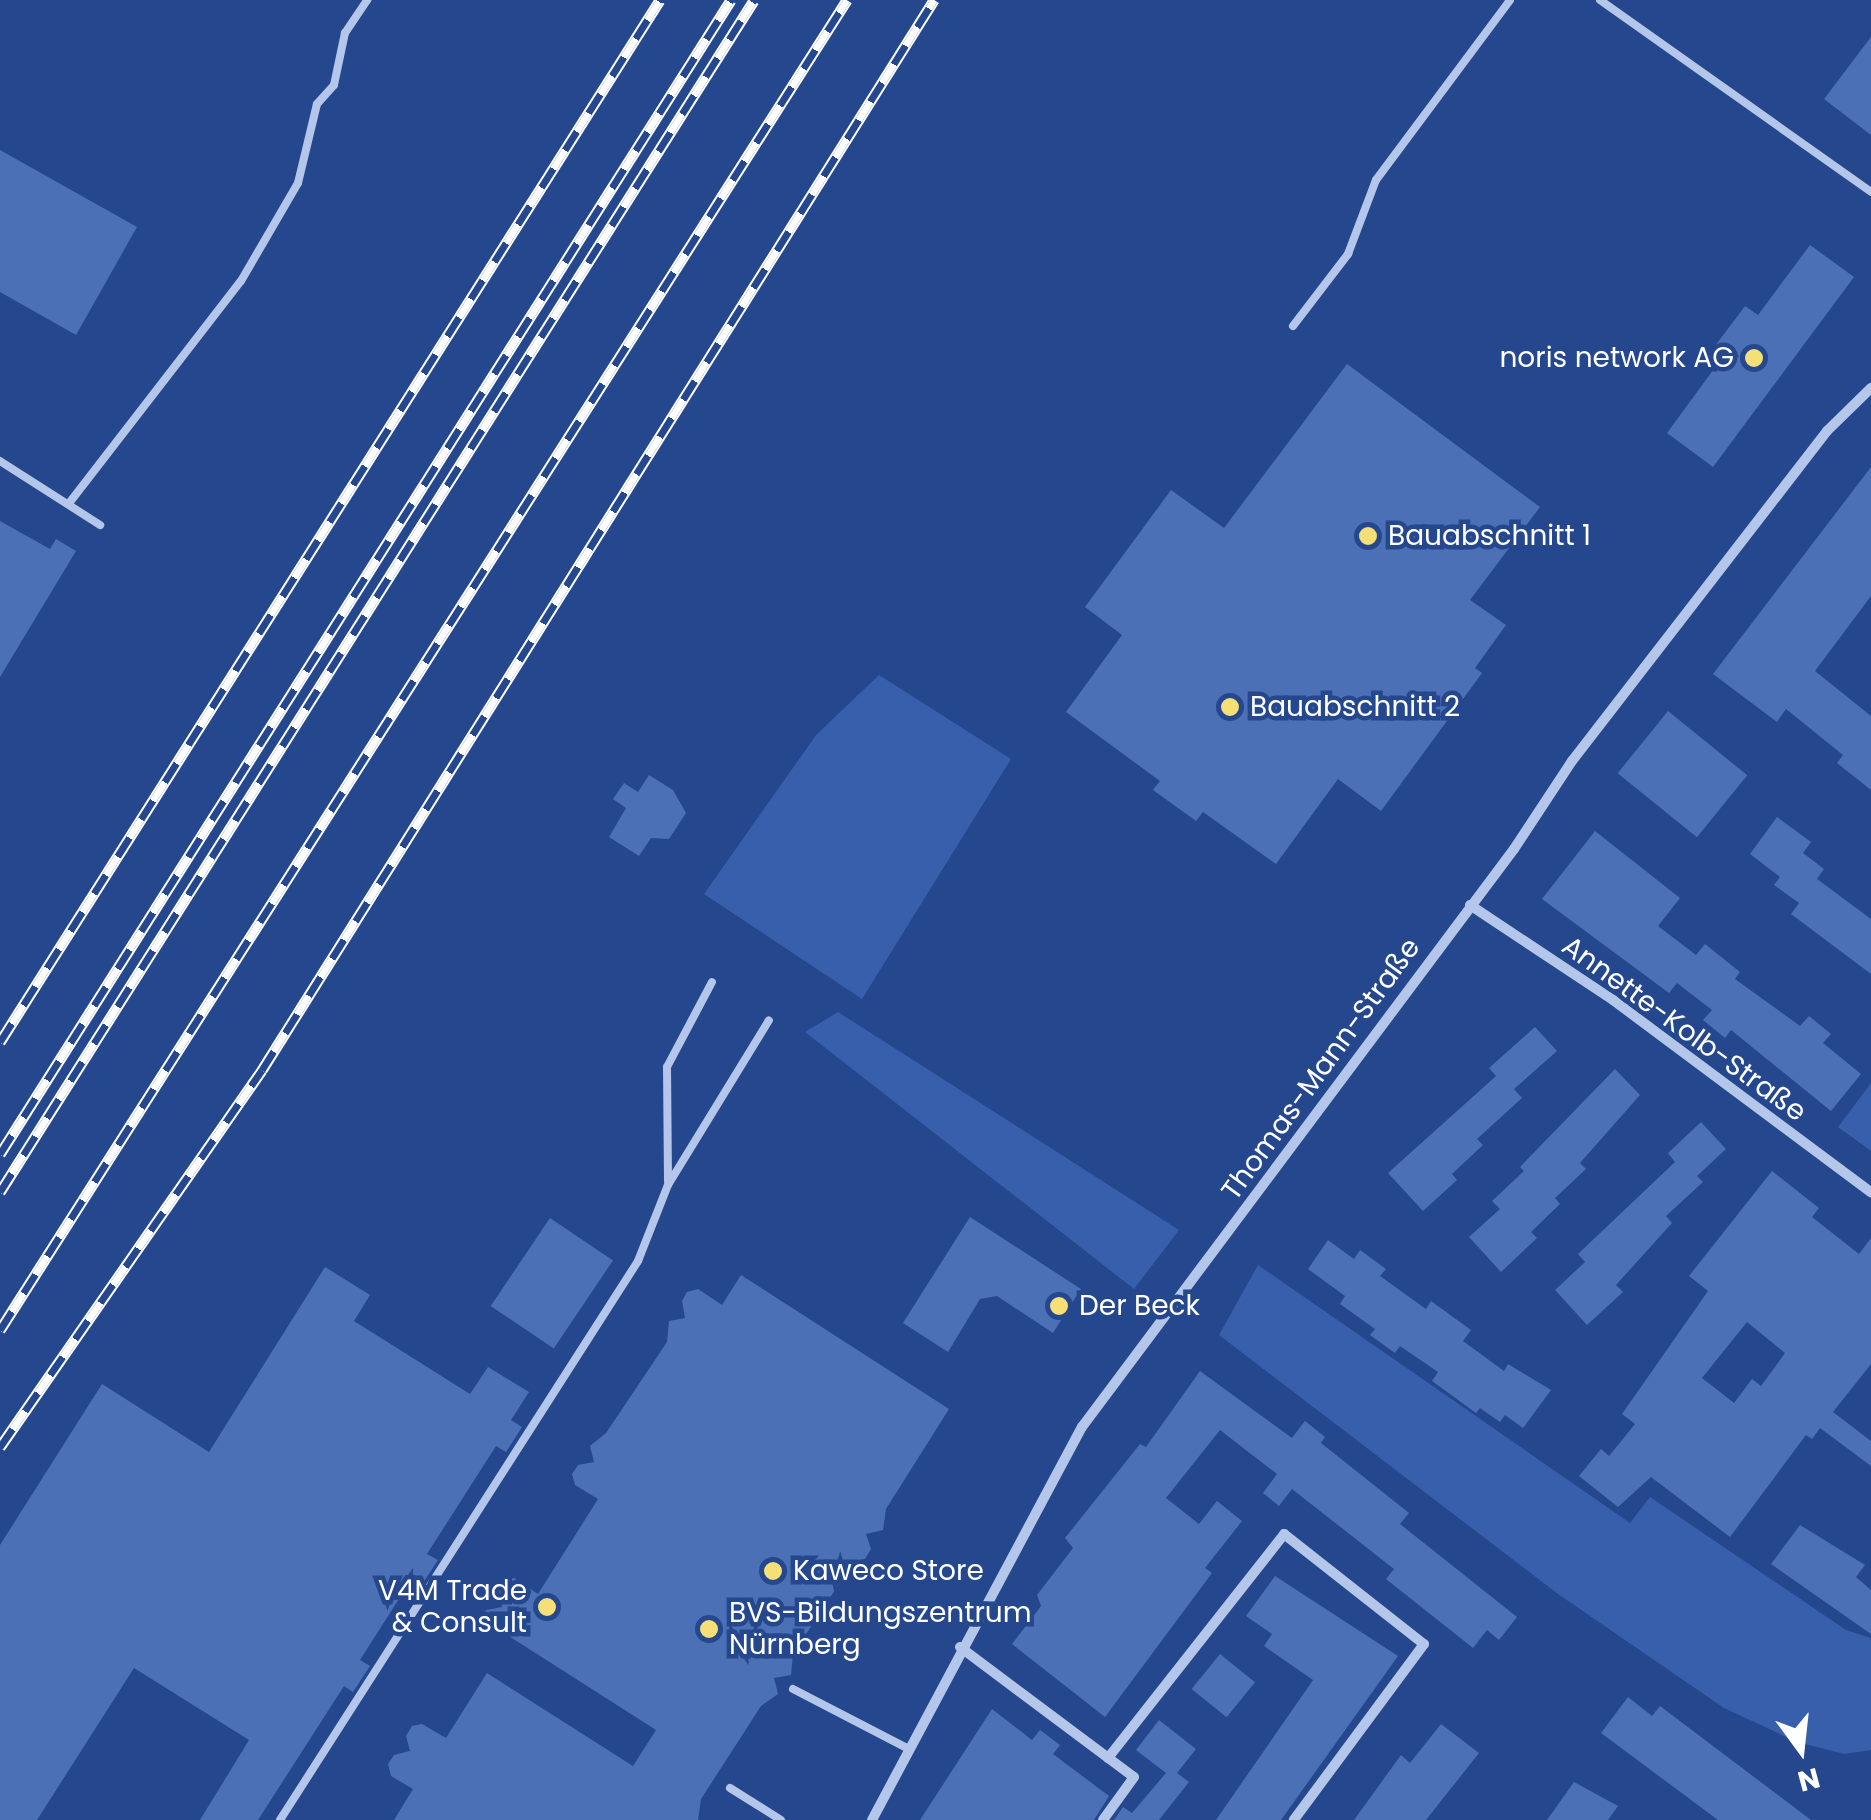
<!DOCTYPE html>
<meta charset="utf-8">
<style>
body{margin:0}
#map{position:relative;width:1871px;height:1820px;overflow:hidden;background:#24478e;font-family:Poppins,sans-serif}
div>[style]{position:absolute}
.green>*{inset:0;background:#385fab}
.building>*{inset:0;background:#4c70b5;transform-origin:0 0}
.lane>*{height:8px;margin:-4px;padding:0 4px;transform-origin:4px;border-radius:4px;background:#b4c7eb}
.street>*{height:10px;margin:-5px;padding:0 5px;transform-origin:5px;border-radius:5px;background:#b4c7eb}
.rail>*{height:11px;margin-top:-5.5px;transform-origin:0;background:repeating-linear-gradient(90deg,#24478e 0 22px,#fff 0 44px);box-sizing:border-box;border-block:2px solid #fff}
.dots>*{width:28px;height:28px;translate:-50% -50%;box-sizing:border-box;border:5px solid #24478e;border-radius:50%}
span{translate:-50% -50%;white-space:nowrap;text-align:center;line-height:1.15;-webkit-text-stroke:9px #24478e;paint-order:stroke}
.poi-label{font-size:28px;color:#fff}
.right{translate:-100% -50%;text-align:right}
.left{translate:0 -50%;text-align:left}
.street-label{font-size:28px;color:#fff}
.north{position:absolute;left:1751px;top:1700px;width:100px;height:100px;-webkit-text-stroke:8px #24478e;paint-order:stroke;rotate:165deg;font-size:28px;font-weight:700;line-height:40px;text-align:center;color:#fff}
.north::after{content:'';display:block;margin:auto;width:35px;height:45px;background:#fff;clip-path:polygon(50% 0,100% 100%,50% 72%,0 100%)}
</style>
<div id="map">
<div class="green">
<div style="clip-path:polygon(879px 675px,1011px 759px,862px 999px,704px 894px,816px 735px)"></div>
<div style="clip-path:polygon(838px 1012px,1179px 1230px,1134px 1289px,805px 1032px)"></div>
<div style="clip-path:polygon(1871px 1083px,1871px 1151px,1838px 1127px)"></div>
<div style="clip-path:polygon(1258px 1265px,1630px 1523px,1650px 1497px,1846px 1630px,1871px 1638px,1871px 1750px,1844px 1754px,1797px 1742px,1724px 1708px,1558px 1594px,1219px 1335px)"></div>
</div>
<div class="building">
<div style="clip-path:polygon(1871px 37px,1871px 135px,1824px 99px)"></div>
<div style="clip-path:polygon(0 150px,137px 227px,76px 335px,0 292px)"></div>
<div style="clip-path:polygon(1810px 245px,1854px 277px,1713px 467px,1667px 433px,1719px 362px,1709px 354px,1745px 306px,1758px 315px)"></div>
<div style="clip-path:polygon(1347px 364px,1540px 507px,1470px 600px,1506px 625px,1475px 668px,1482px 673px,1381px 811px,1338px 779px,1276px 864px,1203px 812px,1196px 821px,1153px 790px,1160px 781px,1066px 712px,1122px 635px,1085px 607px,1171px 490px,1224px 528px)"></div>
<div style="clip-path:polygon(1871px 467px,1871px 596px,1815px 671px,1871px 716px,1871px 790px,1837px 763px,1843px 755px,1786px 709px,1777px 722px,1713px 674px)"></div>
<div style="clip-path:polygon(0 521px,50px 549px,56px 539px,76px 551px,0 677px)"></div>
<div style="left:1668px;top:711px;width:102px;height:80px;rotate:39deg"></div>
<div style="clip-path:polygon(649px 775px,673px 790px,686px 813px,669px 839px,651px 838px,639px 856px,609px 837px,626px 808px,613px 799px,624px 783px,638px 792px)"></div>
<div style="clip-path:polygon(1777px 817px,1811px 842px,1803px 853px,1824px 869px,1817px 879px,1871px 919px,1871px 974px,1791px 914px,1799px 903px,1774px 885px,1780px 877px,1750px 854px)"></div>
<div style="clip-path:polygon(1595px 831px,1680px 898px,1658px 926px,1696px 955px,1705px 944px,1740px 972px,1735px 979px,1800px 1026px,1809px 1016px,1831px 1034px,1823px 1043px,1861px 1074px,1831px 1111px,1731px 1030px,1725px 1038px,1703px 1020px,1712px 1010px,1677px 983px,1669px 993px,1542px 899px)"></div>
<div style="clip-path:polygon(1535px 1027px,1557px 1051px,1514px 1089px,1522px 1098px,1477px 1139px,1483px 1145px,1452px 1174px,1457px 1180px,1423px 1211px,1388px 1173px,1496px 1076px,1489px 1068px)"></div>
<div style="clip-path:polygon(1615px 1069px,1640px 1095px,1580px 1163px,1586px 1169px,1555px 1198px,1560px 1204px,1531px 1232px,1537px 1238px,1501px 1272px,1469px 1237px,1500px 1209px,1492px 1201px,1524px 1171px,1520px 1167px)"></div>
<div style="clip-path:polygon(1701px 1122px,1726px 1149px,1697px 1176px,1703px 1182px,1666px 1216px,1672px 1223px,1616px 1285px,1623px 1292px,1587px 1325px,1555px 1290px,1585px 1262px,1578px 1254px,1675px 1162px,1668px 1153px)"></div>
<div style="clip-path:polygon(evenodd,1772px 1171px,1819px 1208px,1812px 1217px,1859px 1254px,1871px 1238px,1871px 1364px,1833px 1412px,1871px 1441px,1871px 1466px,1820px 1428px,1812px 1439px,1806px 1435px,1730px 1537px,1651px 1477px,1618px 1507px,1579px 1476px,1601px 1449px,1609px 1456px,1635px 1424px,1622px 1414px,1708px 1291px,1689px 1276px,1772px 1171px,1747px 1322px,1785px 1353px,1761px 1386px,1752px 1379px,1734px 1403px,1702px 1378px,1747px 1322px)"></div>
<div style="clip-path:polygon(970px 1217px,1081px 1289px,1053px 1333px,997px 1296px,980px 1299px,948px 1352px,903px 1323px)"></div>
<div style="left:550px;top:1218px;width:76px;height:106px;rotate:34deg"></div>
<div style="clip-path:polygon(1328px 1240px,1354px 1259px,1360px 1250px,1386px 1269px,1380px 1276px,1426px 1309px,1431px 1301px,1471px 1330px,1463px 1341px,1504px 1371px,1508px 1364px,1551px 1390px,1523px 1428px,1505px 1415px,1500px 1422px,1480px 1408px,1476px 1413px,1432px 1381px,1438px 1372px,1400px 1346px,1395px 1353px,1370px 1335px,1375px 1329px,1340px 1304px,1345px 1296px,1308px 1269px)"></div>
<div style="clip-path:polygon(325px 1267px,370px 1295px,354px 1321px,470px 1394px,488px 1367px,529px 1392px,511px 1420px,522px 1427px,506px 1452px,496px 1446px,427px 1554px,438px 1560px,421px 1586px,411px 1580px,360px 1660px,370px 1666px,353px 1692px,344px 1686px,258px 1820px,200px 1820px,249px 1740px,134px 1668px,37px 1820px,0 1820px,0 1545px,102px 1384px,209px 1452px)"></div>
<div style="clip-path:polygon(741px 1275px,949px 1409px,886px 1509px,883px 1530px,866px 1534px,871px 1549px,865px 1559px,854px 1561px,793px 1654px,791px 1675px,774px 1678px,778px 1694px,761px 1706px,701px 1799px,698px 1820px,394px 1820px,413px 1789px,391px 1776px,388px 1764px,394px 1755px,410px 1751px,406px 1736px,412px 1726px,422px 1724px,446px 1738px,487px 1673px,633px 1766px,656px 1730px,504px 1633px,483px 1630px,480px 1619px,486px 1610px,502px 1607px,498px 1591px,503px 1581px,514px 1578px,538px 1594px,598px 1499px,575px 1485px,572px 1474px,578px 1465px,594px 1462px,590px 1446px,606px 1433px,667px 1342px,669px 1321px,685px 1318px,682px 1301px,687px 1292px,698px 1289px,722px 1305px)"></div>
<div style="clip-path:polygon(1200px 1371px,1292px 1438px,1305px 1421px,1325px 1437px,1321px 1443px,1409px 1513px,1400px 1524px,1517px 1617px,1499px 1640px,1487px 1630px,1473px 1648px,1386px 1579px,1394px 1569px,1292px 1489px,1279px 1506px,1263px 1493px,1277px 1474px,1220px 1430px,1166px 1498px,1199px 1524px,1217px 1501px,1242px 1521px,1205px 1568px,1212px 1573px,1105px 1717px,1012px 1644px,1041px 1606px,1037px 1595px,1073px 1548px,1065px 1538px,1140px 1444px,1146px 1447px)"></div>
<div style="clip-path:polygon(1800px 1525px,1865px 1565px,1856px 1577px,1871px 1590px,1871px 1634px,1771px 1564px)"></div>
<div style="clip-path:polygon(1275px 1576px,1398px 1656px,1281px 1820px,1216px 1820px,1313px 1680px,1264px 1646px,1272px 1634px,1246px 1616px)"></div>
<div style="left:1220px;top:1654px;width:45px;height:45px;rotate:39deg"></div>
<div style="clip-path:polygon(1628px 1697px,1652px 1716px,1660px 1706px,1811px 1820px,1718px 1820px,1601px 1733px)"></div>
<div style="clip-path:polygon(992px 1709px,1032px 1740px,1040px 1730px,1060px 1745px,1053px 1754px,1109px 1796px,1094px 1820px,920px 1820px)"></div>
<div style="clip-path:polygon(1159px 1720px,1196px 1749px,1177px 1773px,1189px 1782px,1159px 1820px,1114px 1820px,1123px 1807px,1132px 1813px,1166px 1773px,1136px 1750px)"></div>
<div style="clip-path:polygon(1441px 1724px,1479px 1753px,1426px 1820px,1354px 1820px,1401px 1755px,1410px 1763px)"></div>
<div style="clip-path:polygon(1574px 1782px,1618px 1806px,1608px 1820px,1547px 1820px)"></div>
</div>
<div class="lane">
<div style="left:1600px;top:0;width:332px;rotate:35.3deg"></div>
<div style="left:1293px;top:326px;width:91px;rotate:-52.6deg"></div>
<div style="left:1348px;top:254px;width:79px;rotate:-69.3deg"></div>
<div style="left:1376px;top:180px;width:224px;rotate:-53.3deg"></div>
<div style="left:0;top:461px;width:119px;rotate:32.6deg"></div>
<div style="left:70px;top:502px;width:279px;rotate:-52.3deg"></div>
<div style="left:241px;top:281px;width:113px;rotate:-59.8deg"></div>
<div style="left:298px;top:183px;width:81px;rotate:-76.5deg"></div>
<div style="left:317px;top:104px;width:25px;rotate:-48deg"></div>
<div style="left:334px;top:85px;width:53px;rotate:-78.1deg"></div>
<div style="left:345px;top:33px;width:40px;rotate:-56deg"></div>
<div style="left:668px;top:1181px;width:114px;rotate:-90.5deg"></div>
<div style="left:667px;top:1067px;width:96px;rotate:-62.1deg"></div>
<div style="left:793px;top:1689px;width:128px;rotate:27.4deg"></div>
<div style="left:730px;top:1788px;width:60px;rotate:32.1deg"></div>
<div style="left:280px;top:1820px;width:664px;rotate:-57.36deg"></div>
<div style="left:638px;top:1261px;width:82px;rotate:-68.5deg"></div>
<div style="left:668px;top:1185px;width:193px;rotate:-58.5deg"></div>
</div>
<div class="street">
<div style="left:1470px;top:905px;width:172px;rotate:33.6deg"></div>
<div style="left:1613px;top:1000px;width:322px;rotate:36.7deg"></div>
<div style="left:960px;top:1647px;width:217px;rotate:36.8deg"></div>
<div style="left:1134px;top:1777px;width:53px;rotate:125.8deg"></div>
<div style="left:1108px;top:1758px;width:285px;rotate:-51.8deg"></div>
<div style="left:1284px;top:1534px;width:178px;rotate:38.2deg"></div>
<div style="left:1424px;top:1644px;width:219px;rotate:126.5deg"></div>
<div style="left:872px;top:1820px;width:446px;rotate:-61.9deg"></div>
<div style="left:1082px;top:1427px;width:722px;rotate:-53.23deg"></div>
<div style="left:1514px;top:849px;width:105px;rotate:-56.6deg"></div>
<div style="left:1572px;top:761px;width:417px;rotate:-52.3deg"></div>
<div style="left:1827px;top:431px;width:62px;rotate:-44.3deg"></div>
</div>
<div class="rail">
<div style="left:0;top:1042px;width:1233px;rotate:-57.65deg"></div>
<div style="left:0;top:1154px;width:1366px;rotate:-57.65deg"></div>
<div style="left:0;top:1192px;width:1410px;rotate:-57.68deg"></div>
<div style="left:0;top:1330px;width:1577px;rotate:-57.51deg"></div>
<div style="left:0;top:1447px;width:459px;rotate:-55.2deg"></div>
<div style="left:262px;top:1070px;width:1264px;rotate:-57.87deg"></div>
</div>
<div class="dots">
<div style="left:1754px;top:358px;background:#f6df77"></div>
<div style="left:1368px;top:536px;background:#f6df77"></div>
<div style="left:1230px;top:707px;background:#f6df77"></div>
<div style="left:1059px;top:1306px;background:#f6df77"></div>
<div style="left:773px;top:1571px;background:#f6df77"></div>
<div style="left:547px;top:1607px;background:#f6df77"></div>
<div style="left:709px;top:1629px;background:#f6df77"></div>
</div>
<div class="poi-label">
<span class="right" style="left:1734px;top:358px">noris network AG</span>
<span class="left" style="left:1388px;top:536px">Bauabschnitt 1</span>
<span class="left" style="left:1250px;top:707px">Bauabschnitt 2</span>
<span class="left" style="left:1079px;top:1306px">Der Beck</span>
<span class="left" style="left:793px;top:1571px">Kaweco Store</span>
<span class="right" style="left:527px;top:1607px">V4M Trade<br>&amp; Consult</span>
<span class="left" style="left:729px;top:1629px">BVS-Bildungszentrum<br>Nürnberg</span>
</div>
<div class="street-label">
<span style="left:1684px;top:1029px;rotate:36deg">Annette-Kolb-Straße</span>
<span style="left:1321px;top:1069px;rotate:-54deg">Thomas-Mann-Straße</span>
</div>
<div class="north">N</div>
</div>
